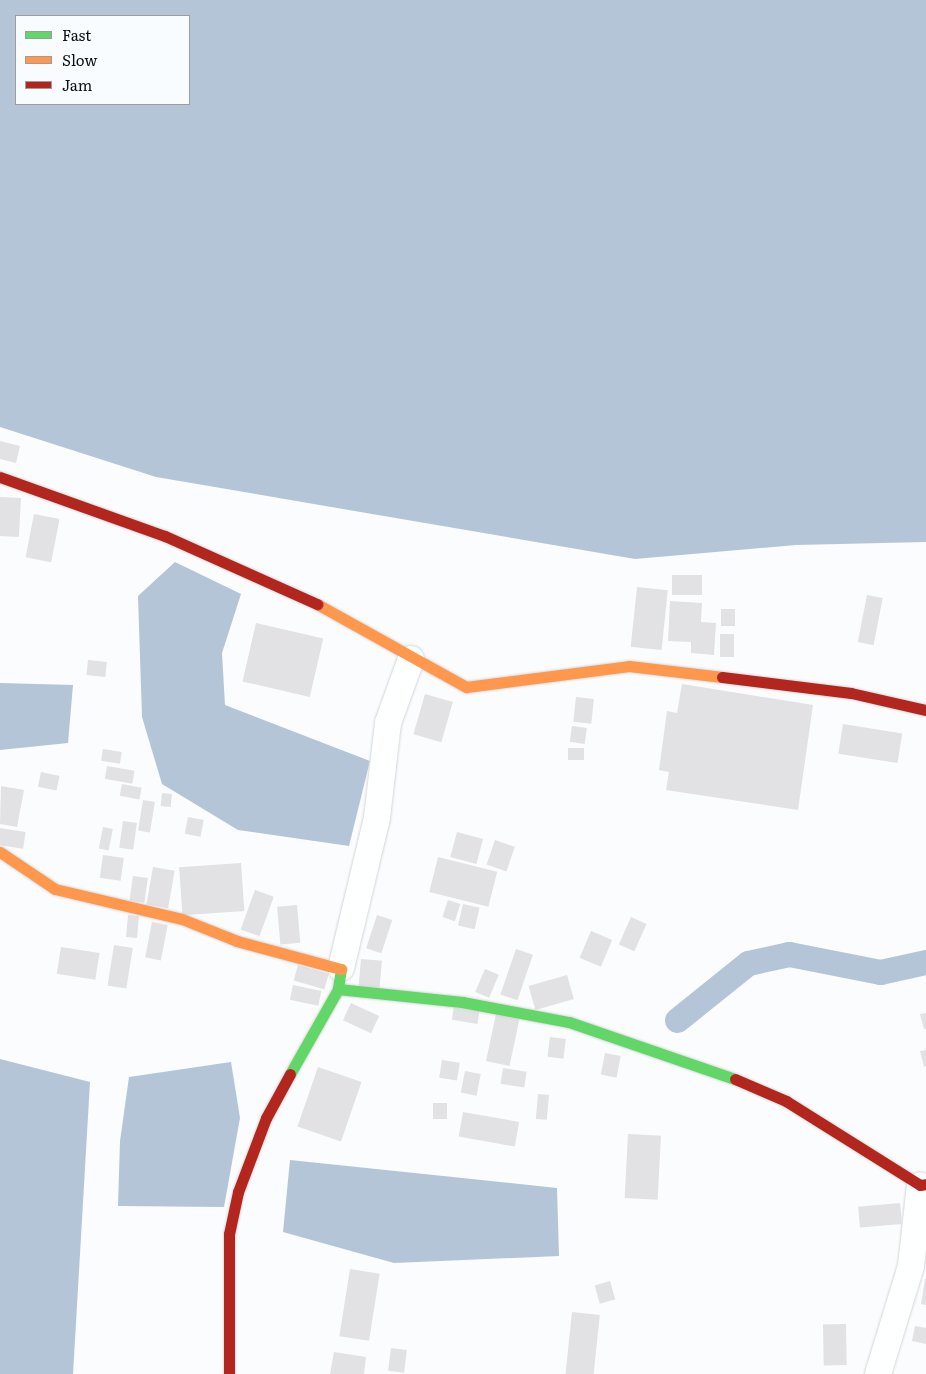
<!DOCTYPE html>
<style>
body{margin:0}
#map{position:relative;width:926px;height:1374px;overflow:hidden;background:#fafcfe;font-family:Literata,serif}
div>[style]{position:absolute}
.water>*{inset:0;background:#b4c5d8}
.canal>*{height:25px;margin:-12.5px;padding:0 12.5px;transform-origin:12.5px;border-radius:12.5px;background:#b4c5d8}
.building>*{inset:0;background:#e2e1e4;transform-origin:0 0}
.roads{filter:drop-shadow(0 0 1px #d4d6d8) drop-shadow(0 0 1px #d4d6d8)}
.street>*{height:26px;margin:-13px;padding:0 13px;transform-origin:13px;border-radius:13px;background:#feffff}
.fast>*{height:11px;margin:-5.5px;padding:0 5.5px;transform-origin:5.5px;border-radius:5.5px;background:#63d668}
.slow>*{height:11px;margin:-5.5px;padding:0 5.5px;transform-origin:5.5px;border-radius:5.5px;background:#ff974d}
.jam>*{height:11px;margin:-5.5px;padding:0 5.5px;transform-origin:5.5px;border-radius:5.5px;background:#b3261e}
span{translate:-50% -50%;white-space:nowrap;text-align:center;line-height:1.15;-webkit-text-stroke:5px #f9fcff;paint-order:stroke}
.legend{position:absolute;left:15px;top:15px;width:175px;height:90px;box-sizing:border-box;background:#f9fcff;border:1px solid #9b9da0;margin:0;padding:6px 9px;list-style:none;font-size:15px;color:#0d0f11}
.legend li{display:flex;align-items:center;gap:10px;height:25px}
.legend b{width:25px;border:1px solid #9b9da0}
</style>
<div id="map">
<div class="water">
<div style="clip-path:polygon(evenodd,0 0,926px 0,926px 542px,796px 545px,635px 559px,156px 477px,0 427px,0 0,16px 16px,189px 16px,189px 104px,16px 104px,16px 16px)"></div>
<div style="clip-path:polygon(175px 562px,241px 594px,222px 653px,225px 705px,370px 761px,349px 846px,238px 830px,162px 784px,142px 717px,138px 596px)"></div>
<div style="clip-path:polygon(0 683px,73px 685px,68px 743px,0 750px)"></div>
<div style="clip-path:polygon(0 1059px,90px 1082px,73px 1374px,0 1374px)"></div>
<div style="clip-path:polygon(231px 1062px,240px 1118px,224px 1207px,118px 1206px,120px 1141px,129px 1077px)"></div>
<div style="clip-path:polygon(290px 1160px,557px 1188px,559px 1256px,394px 1263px,283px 1232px)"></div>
</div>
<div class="canal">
<div style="left:677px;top:1020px;width:91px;rotate:-38.8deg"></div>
<div style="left:748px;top:963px;width:42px;rotate:-12.4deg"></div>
<div style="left:789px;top:954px;width:93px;rotate:11.2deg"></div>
<div style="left:880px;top:972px;width:47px;rotate:-12.3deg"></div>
</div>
<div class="building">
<div style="clip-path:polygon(0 441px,20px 446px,16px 463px,0 459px)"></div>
<div style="left:0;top:497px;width:21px;height:39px;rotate:3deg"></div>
<div style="left:34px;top:514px;width:26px;height:44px;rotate:11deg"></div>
<div style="left:672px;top:575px;width:30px;height:20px"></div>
<div style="left:637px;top:587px;width:31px;height:60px;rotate:6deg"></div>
<div style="left:867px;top:595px;width:16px;height:48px;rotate:11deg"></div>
<div style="clip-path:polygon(670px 601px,702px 603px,701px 622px,716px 623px,714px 655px,691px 653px,691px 642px,668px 641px)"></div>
<div style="left:721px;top:609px;width:14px;height:17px"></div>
<div style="left:256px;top:623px;width:69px;height:60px;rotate:13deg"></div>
<div style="left:720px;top:634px;width:14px;height:23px"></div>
<div style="left:88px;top:660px;width:19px;height:15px;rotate:6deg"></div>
<div style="clip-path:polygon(682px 684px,813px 705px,798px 810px,666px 790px,669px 772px,659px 770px,667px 711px,677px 713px)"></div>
<div style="left:425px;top:694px;width:29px;height:42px;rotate:16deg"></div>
<div style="left:576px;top:697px;width:18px;height:25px;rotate:6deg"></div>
<div style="left:843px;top:724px;width:60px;height:30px;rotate:9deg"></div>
<div style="left:572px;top:726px;width:15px;height:16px;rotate:8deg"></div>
<div style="left:568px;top:748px;width:16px;height:12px"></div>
<div style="left:103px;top:749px;width:19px;height:12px;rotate:9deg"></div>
<div style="left:107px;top:766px;width:28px;height:13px;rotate:10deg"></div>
<div style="left:41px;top:772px;width:19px;height:15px;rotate:12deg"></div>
<div style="left:122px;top:784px;width:20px;height:12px;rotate:11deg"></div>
<div style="clip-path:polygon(1px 786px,24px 790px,17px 827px,0 824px)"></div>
<div style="left:162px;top:793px;width:10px;height:13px;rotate:6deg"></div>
<div style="left:143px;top:800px;width:12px;height:31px;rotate:9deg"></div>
<div style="left:188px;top:817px;width:16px;height:17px;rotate:11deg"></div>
<div style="left:123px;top:821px;width:14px;height:27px;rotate:8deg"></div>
<div style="left:103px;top:827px;width:10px;height:22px;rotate:11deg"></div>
<div style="left:0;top:828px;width:26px;height:17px;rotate:9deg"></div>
<div style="left:457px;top:832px;width:27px;height:26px;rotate:15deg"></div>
<div style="left:495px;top:840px;width:21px;height:26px;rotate:19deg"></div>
<div style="left:103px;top:855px;width:21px;height:23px;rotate:8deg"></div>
<div style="left:438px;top:857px;width:61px;height:36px;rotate:14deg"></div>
<div style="left:241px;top:863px;width:48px;height:62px;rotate:86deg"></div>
<div style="left:153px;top:867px;width:22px;height:38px;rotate:10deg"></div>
<div style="left:133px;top:876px;width:15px;height:25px;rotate:8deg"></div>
<div style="left:255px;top:890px;width:20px;height:42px;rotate:20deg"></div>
<div style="left:448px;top:900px;width:13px;height:18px;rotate:18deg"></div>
<div style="left:463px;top:904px;width:17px;height:22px;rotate:13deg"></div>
<div style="left:297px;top:905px;width:38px;height:20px;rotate:85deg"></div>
<div style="left:128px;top:915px;width:11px;height:22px;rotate:5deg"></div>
<div style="left:377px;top:915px;width:16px;height:35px;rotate:18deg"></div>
<div style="left:631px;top:917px;width:17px;height:30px;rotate:24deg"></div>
<div style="left:152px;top:922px;width:16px;height:36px;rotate:11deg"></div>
<div style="left:591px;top:931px;width:23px;height:29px;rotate:23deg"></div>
<div style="left:114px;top:945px;width:19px;height:41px;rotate:9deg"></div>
<div style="left:61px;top:947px;width:39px;height:27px;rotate:9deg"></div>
<div style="left:516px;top:949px;width:18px;height:48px;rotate:19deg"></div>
<div style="left:361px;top:959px;width:21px;height:29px;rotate:5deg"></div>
<div style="left:298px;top:965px;width:32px;height:16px;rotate:16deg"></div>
<div style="left:485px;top:969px;width:15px;height:25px;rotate:23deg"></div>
<div style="left:567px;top:975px;width:25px;height:40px;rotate:74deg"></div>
<div style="left:293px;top:985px;width:29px;height:15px;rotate:12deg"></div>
<div style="left:351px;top:1003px;width:31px;height:19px;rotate:25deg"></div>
<div style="left:454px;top:1006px;width:26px;height:14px;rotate:9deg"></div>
<div style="clip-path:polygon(926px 1013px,926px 1029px,924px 1029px,920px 1014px)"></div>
<div style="left:496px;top:1014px;width:24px;height:48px;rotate:12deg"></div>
<div style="left:550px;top:1037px;width:16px;height:20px;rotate:7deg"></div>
<div style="clip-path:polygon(926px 1050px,926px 1066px,924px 1067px,920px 1051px)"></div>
<div style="left:605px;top:1053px;width:16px;height:22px;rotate:11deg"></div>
<div style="left:442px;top:1060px;width:18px;height:18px;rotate:9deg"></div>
<div style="left:318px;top:1067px;width:46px;height:63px;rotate:19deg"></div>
<div style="left:503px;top:1068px;width:24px;height:16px;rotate:9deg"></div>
<div style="left:465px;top:1071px;width:16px;height:22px;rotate:11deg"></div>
<div style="left:538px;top:1094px;width:11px;height:25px;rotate:5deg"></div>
<div style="left:433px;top:1103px;width:14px;height:16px"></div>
<div style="left:463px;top:1112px;width:57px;height:25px;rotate:10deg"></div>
<div style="left:628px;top:1134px;width:33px;height:64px;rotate:3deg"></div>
<div style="left:900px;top:1203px;width:21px;height:42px;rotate:85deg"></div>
<div style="left:350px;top:1269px;width:30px;height:68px;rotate:9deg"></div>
<div style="clip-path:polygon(925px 1279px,926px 1279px,926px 1305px,921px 1304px)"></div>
<div style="left:610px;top:1281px;width:19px;height:16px;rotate:74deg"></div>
<div style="left:572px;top:1312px;width:28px;height:62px;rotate:6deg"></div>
<div style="left:846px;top:1324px;width:41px;height:23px;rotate:89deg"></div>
<div style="clip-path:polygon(915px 1326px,926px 1328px,926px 1344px,912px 1341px)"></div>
<div style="left:391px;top:1348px;width:16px;height:23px;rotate:7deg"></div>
<div style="clip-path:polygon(334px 1352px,366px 1357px,364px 1374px,330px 1374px)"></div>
</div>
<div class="roads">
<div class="street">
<div style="left:341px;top:968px;width:154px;rotate:-76.5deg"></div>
<div style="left:377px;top:818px;width:96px;rotate:-83.4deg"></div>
<div style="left:388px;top:723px;width:68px;rotate:-70.2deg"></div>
<div style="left:878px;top:1374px;width:113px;rotate:-73deg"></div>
<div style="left:911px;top:1266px;width:81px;rotate:-83.7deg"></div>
</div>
<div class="fast">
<div style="left:341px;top:969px;width:20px;rotate:99deg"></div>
<div style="left:338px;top:989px;width:125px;rotate:6deg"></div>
<div style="left:462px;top:1002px;width:109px;rotate:10.6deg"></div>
<div style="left:569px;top:1022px;width:176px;rotate:19deg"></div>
<div style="left:290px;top:1074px;width:98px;rotate:-60.5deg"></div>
</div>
<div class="slow">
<div style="left:317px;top:604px;width:171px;rotate:29.1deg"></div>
<div style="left:466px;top:687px;width:164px;rotate:-7.3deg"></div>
<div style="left:629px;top:666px;width:94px;rotate:6.7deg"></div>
<div style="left:0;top:852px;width:66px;rotate:33.9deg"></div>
<div style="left:55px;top:889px;width:130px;rotate:13.3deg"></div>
<div style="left:182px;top:919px;width:59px;rotate:21.8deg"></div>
<div style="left:237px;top:941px;width:108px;rotate:15.1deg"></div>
</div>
<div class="jam">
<div style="left:0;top:477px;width:175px;rotate:19.7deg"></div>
<div style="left:165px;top:536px;width:167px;rotate:24.1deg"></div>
<div style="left:722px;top:677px;width:130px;rotate:7.1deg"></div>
<div style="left:851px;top:693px;width:77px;rotate:12.8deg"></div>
<div style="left:735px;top:1079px;width:56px;rotate:23.3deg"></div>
<div style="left:786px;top:1101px;width:158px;rotate:32.1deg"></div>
<div style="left:920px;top:1185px;width:6px;rotate:-9deg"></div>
<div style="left:229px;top:1374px;width:140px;rotate:-90deg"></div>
<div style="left:229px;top:1234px;width:43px;rotate:-77.9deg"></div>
<div style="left:238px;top:1192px;width:79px;rotate:-69.3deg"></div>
<div style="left:266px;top:1118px;width:50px;rotate:-61.4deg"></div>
</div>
</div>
<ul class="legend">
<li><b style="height:6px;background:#63d668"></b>Fast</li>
<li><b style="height:6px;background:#ff974d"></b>Slow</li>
<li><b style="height:6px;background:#b3261e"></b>Jam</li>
</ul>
</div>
